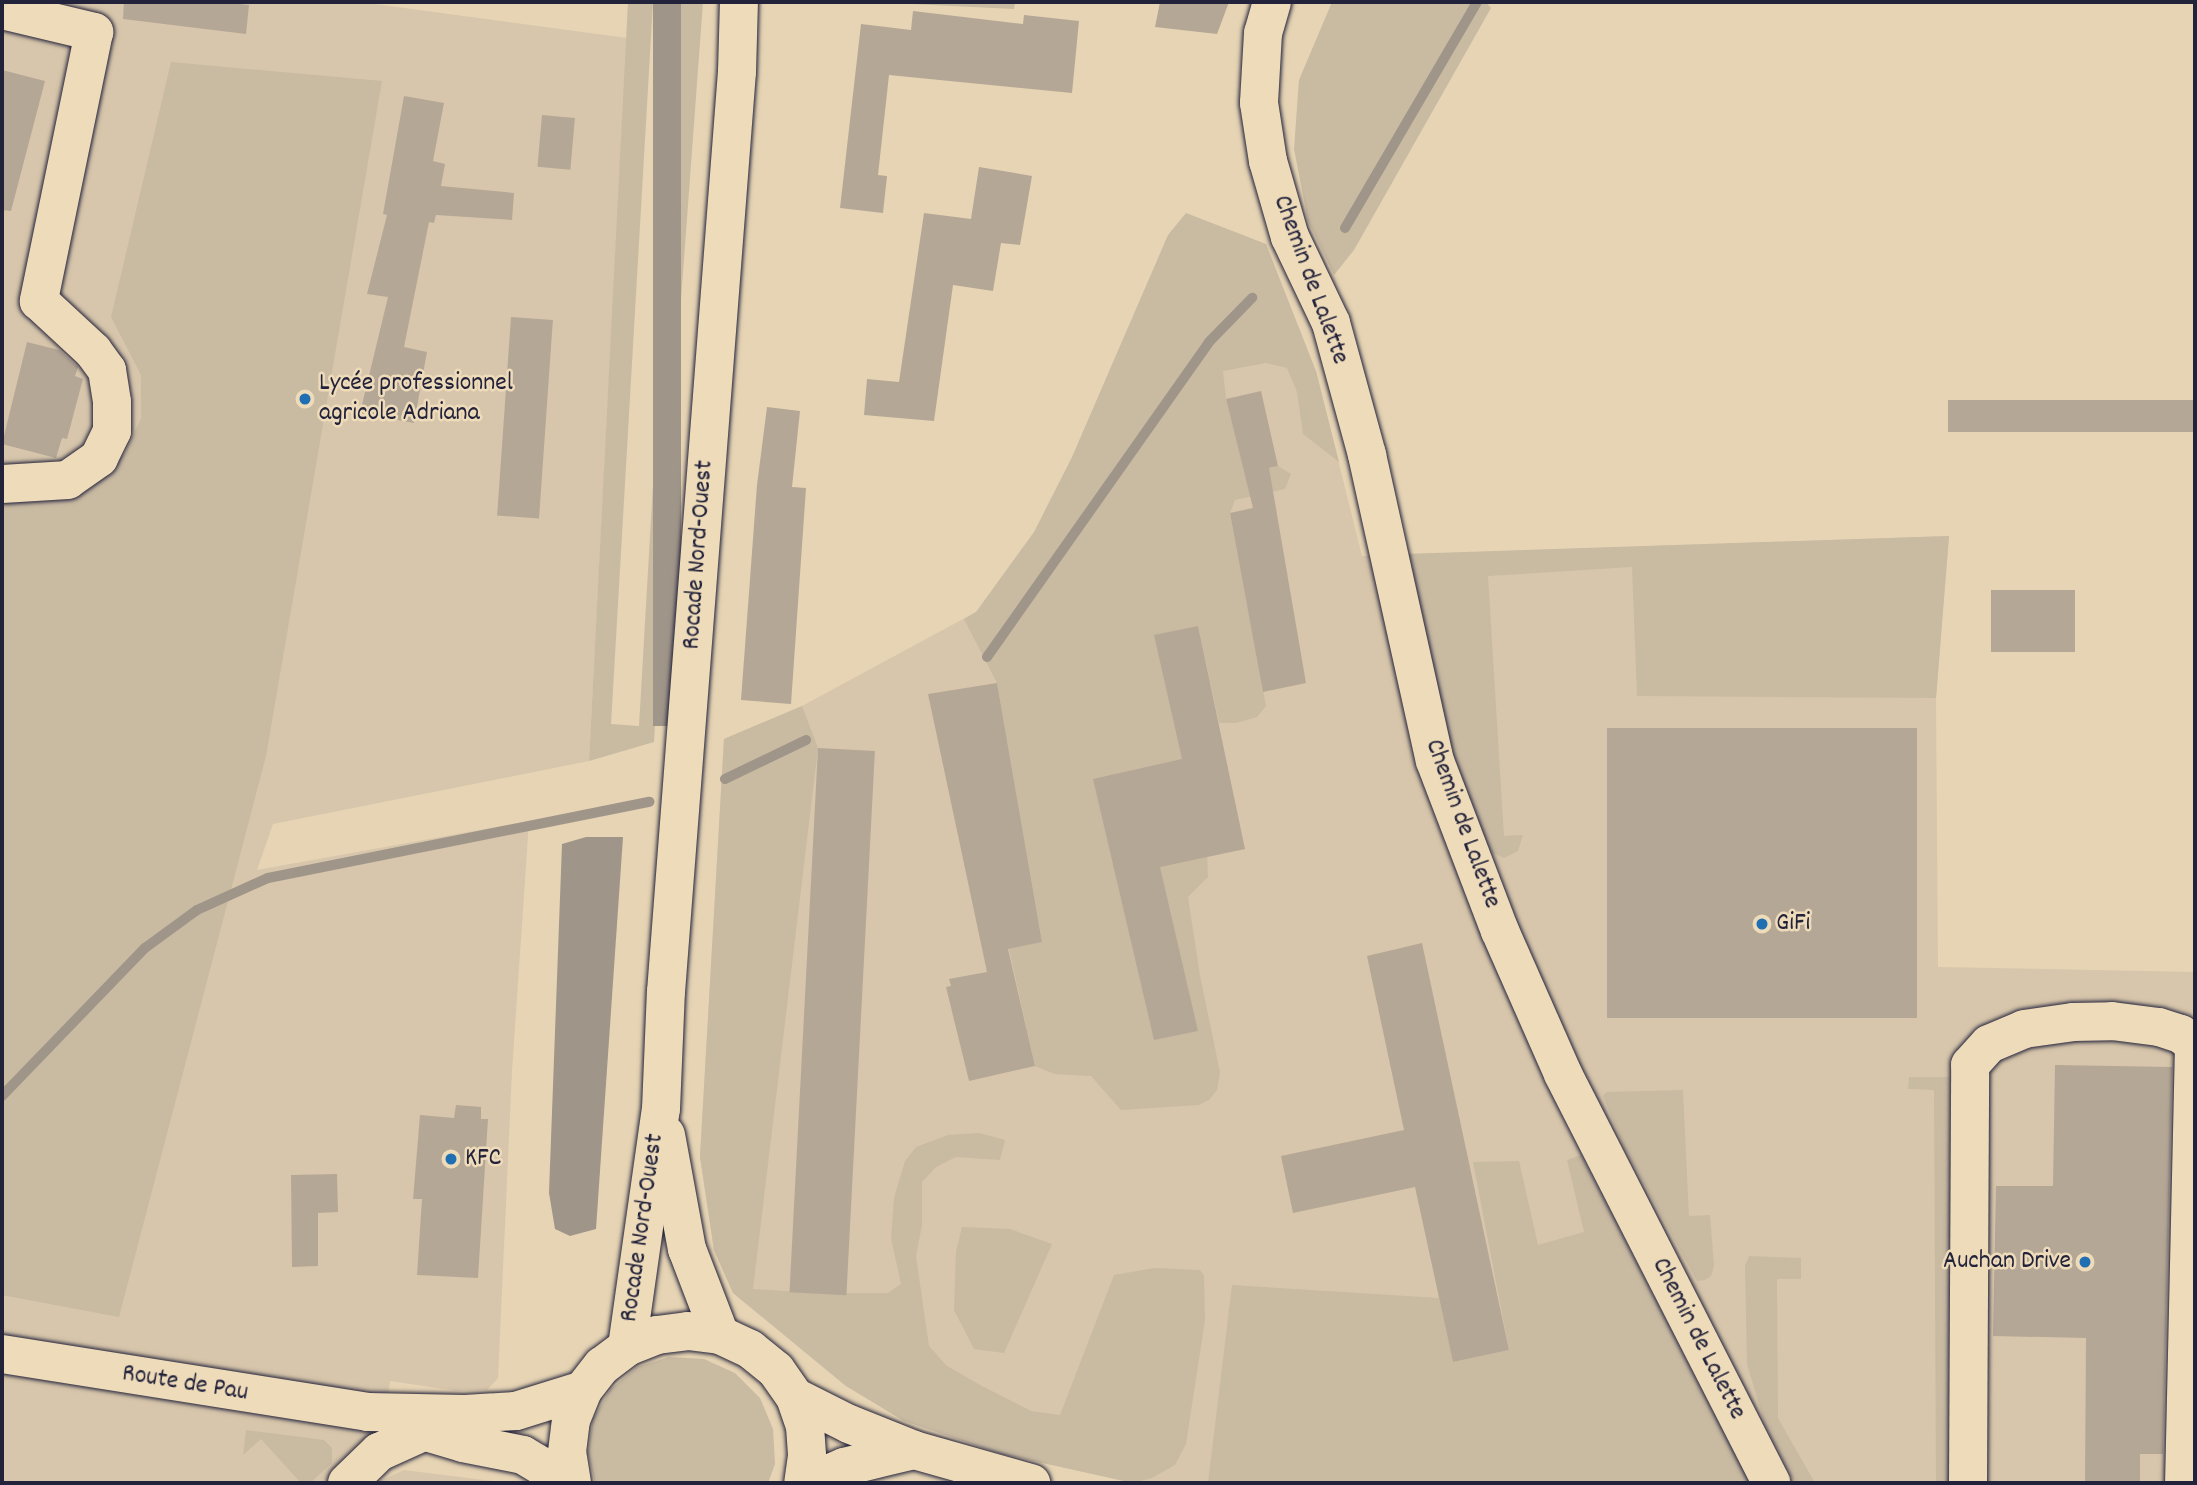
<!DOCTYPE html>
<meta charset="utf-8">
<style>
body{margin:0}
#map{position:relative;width:2197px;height:1485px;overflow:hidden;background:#e6d4b4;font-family:Dekko,sans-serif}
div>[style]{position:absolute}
.built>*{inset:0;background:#d7c6ab}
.green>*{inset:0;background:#c9baa2}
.water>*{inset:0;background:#a09589;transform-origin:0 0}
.stream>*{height:10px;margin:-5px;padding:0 5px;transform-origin:5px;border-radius:5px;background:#a09589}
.building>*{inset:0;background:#b5a796;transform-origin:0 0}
.roads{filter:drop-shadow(0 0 2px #22223b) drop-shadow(0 0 2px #22223b)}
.minor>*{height:38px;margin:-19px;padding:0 19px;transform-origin:19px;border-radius:19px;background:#eedbb9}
.major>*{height:38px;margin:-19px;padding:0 19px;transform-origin:19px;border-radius:19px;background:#eedbb9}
.dots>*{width:19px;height:19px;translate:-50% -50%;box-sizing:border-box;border:4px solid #eedbb9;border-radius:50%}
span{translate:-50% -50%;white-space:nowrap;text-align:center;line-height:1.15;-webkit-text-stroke:5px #eedbb9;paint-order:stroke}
.street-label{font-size:26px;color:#22223b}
.poi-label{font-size:26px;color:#22223b}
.left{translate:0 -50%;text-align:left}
.right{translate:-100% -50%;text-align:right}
.frame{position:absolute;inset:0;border:4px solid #22223b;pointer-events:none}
</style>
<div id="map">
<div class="built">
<div style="clip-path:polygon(2px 2px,360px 2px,627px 38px,589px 761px,273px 824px,257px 870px,529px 821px,512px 1071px,498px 1378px,487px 1390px,457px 1391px,390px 1381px,378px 1482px,404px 1470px,508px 1483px,2px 1483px)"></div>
<div style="clip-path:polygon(1227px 335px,1316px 371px,1362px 556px,1949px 536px,1936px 698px,1938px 967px,2195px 972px,2195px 1483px,1133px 1483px,1002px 1454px,904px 1421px,846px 1386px,733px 1293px,714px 1250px,700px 1157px,724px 739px,802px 706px,976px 612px)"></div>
</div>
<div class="green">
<div style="clip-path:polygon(628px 2px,653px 2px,611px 724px,639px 726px,681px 2px,703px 2px,674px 394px,654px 742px,589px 761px)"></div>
<div style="clip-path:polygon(872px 2px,1015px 2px,1014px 9px)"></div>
<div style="clip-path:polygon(1332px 2px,1486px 2px,1491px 8px,1354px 250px,1334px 275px,1308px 221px,1294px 149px,1299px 80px)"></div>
<div style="clip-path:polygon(171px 62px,382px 81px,266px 756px,119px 1317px,2px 1295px,2px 501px,38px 502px,100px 479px,125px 454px,141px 418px,141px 375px,111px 317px)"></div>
<div style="clip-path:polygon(1186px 213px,1266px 244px,1316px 371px,1339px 462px,1303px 434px,1297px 392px,1287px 368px,1266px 363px,1223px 371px,1226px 399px,1245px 475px,1278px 466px,1291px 474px,1285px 489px,1235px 500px,1230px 513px,1266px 706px,1257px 717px,1236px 723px,1219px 723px,1198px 626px,1208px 877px,1188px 897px,1200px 976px,1220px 1072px,1217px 1090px,1209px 1100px,1199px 1105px,1121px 1110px,1091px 1076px,1054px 1074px,1035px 1066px,1009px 949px,1042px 941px,997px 683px,964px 619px,976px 612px,1034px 532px,1072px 457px,1168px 235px)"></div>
<div style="clip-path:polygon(1949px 536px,1936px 698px,1637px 696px,1632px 567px,1488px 576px,1504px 836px,1523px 835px,1518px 851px,1504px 858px,1488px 851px,1447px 750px,1404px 554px)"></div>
<div style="clip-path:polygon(802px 706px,818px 748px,753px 1289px,813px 1293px,888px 1293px,901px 1284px,891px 1238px,894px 1198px,905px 1161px,916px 1147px,948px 1135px,979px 1133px,1005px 1140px,1000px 1160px,956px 1157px,936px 1167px,922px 1182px,922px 1225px,916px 1256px,929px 1346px,947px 1366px,982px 1386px,1031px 1411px,1060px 1415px,1114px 1275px,1155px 1268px,1200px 1270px,1204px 1276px,1205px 1320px,1186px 1444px,1175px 1465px,1152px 1478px,1133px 1483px,1002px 1454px,904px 1421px,846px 1386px,733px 1293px,714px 1250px,700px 1157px,724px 739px)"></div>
<div style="clip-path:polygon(1909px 1077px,1950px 1077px,1950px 1483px,1936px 1483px,1934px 1090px,1908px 1089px)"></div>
<div style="clip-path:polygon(1683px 1090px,1689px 1216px,1710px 1215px,1714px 1266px,1711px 1276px,1705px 1280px,1697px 1281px,1624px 1147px,1603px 1096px,1606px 1092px)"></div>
<div style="clip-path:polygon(1581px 1155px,1750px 1483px,1208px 1483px,1232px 1285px,1439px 1298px,1453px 1362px,1509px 1350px,1473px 1162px,1519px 1161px,1538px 1245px,1584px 1232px,1567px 1160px)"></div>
<div style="clip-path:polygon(962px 1227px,1010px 1229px,1052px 1244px,1004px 1353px,974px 1349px,954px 1310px,956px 1252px)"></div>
<div style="clip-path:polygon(1749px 1256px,1801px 1258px,1801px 1279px,1777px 1279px,1778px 1418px,1815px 1483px,1796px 1483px,1791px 1475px,1765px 1425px,1747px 1364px,1745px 1266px)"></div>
<div style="clip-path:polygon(669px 1357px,704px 1359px,735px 1373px,760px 1398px,773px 1429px,775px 1464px,768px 1483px,595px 1483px,588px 1453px,593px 1419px,610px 1390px,637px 1367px)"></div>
<div style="clip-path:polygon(246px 1430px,324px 1440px,332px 1448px,332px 1463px,310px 1483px,301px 1483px,261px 1439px,243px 1455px)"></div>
</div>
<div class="water">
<div style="left:653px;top:2px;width:28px;height:724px"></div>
<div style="clip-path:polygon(586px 837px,623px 837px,596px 1229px,570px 1236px,555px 1229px,549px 1193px,562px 844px)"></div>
</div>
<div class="stream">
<div style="left:1345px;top:228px;width:262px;rotate:-59.7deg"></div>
<div style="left:987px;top:657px;width:385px;rotate:-54.8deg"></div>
<div style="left:1209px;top:342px;width:62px;rotate:-45.7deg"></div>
<div style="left:725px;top:779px;width:90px;rotate:-25.7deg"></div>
<div style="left:2px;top:1096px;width:206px;rotate:-46deg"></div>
<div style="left:145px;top:948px;width:64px;rotate:-36.2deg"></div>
<div style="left:197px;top:910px;width:78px;rotate:-24.3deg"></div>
<div style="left:268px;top:878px;width:389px;rotate:-11.3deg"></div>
</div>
<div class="building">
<div style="clip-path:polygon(124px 2px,222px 2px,249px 5px,246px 34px,123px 19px)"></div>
<div style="clip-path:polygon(1160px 2px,1229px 2px,1217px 34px,1155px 27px)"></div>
<div style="clip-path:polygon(913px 11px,1023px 24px,1024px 15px,1079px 21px,1072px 93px,889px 75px,878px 175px,887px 176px,883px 213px,840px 208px,861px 24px,911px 30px)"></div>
<div style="clip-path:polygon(2px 70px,45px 81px,11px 211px,2px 210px)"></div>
<div style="clip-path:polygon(404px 96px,444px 103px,433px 161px,445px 164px,441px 186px,514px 193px,512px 220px,436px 215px,434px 223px,429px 222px,404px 347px,427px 352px,414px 423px,360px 413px,388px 297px,367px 294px,387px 215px,383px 214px)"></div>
<div style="left:542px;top:115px;width:33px;height:52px;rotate:5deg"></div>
<div style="clip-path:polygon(979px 167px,1032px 176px,1020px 245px,1001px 243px,993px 291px,953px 285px,934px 421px,864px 415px,867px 379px,899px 382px,924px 213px,971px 219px)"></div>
<div style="left:511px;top:317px;width:42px;height:199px;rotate:4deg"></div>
<div style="clip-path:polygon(27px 342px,59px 350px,78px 367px,75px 376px,83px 379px,67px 439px,62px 438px,56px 458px,2px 444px)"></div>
<div style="clip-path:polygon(1261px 391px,1278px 466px,1269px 468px,1306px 683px,1263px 692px,1230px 513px,1253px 508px,1226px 399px)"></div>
<div style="left:2195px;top:400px;width:32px;height:247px;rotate:90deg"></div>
<div style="clip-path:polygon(767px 407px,800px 411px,792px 487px,806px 488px,791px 704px,741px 700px,757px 485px)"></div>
<div style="left:1991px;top:590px;width:84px;height:62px"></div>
<div style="clip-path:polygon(1198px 626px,1245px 849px,1160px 867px,1198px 1031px,1154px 1040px,1093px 779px,1182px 759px,1154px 635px)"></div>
<div style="clip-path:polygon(997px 683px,1042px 942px,1008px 949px,1035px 1066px,969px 1081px,946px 987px,951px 986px,949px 979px,987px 972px,928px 694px)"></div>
<div style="left:1607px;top:728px;width:310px;height:290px"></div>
<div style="left:818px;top:748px;width:57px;height:545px;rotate:3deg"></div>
<div style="clip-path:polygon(1422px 943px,1509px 1350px,1453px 1362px,1415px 1187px,1293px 1213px,1281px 1156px,1404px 1130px,1367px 956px)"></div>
<div style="clip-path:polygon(2055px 1065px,2172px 1067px,2163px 1454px,2140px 1454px,2140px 1483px,2085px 1483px,2086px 1338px,1993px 1336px,1996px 1186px,2053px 1186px)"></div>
<div style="clip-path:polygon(456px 1105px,481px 1107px,481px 1119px,488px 1119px,478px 1278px,417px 1275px,422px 1199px,413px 1199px,420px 1115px,454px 1118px)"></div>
<div style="clip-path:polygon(337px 1174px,338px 1212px,318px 1213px,318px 1266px,292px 1267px,291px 1175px)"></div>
</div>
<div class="roads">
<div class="minor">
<div style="left:1272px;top:2px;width:32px;rotate:106deg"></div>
<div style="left:1263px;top:33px;width:70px;rotate:93.3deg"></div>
<div style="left:1259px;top:103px;width:59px;rotate:81.2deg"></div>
<div style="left:1268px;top:161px;width:79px;rotate:73.9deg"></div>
<div style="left:1290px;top:237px;width:95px;rotate:64.5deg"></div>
<div style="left:1331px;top:323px;width:137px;rotate:74.7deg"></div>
<div style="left:1367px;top:455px;width:313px;rotate:77.5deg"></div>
<div style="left:1435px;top:761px;width:182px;rotate:69.1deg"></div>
<div style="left:1500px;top:931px;width:156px;rotate:66.2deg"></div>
<div style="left:1563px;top:1074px;width:459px;rotate:63deg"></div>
<div style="left:2px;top:10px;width:95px;rotate:13.4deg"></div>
<div style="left:94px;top:32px;width:275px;rotate:101.6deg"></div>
<div style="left:39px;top:301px;width:74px;rotate:42.8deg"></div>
<div style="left:93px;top:351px;width:24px;rotate:54deg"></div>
<div style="left:107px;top:370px;width:32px;rotate:81deg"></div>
<div style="left:112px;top:402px;width:29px;rotate:90deg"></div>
<div style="left:112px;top:431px;width:30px;rotate:116deg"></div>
<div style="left:99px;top:458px;width:38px;rotate:145deg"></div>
<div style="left:68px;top:480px;width:66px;rotate:176.5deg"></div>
<div style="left:347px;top:1483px;width:45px;rotate:-44.1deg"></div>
<div style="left:379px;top:1452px;width:48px;rotate:-24.4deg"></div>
<div style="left:1968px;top:1483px;width:418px;rotate:-89.7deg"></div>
<div style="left:1970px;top:1065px;width:28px;rotate:-48deg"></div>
<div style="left:1989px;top:1044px;width:38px;rotate:-23deg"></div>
<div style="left:2024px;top:1029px;width:49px;rotate:-8.1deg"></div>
<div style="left:2073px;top:1022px;width:39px;rotate:-1deg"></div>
<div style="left:2112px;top:1021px;width:47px;rotate:7.3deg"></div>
<div style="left:2159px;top:1027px;width:23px;rotate:18deg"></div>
<div style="left:2181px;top:1034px;width:17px;rotate:40deg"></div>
<div style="left:2194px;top:1045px;width:438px;rotate:91.3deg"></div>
</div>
<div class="major">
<div style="left:666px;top:1135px;width:116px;rotate:79.6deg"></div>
<div style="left:687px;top:1249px;width:92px;rotate:69deg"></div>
<div style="left:627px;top:1347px;width:240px;rotate:-81.9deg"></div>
<div style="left:661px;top:1109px;width:117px;rotate:-87.6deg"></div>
<div style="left:666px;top:992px;width:923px;rotate:-85.59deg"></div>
<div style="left:737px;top:72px;width:70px;rotate:-88.4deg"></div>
<div style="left:2px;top:1354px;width:371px;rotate:9deg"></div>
<div style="left:368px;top:1412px;width:97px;rotate:1.2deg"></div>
<div style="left:465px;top:1414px;width:51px;rotate:-3.4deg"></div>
<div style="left:516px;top:1411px;width:70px;rotate:-17.4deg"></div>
<div style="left:795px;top:1397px;width:60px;rotate:26.6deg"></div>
<div style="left:849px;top:1424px;width:70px;rotate:21.8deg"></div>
<div style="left:914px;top:1450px;width:122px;rotate:15.8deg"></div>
<div style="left:406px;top:1426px;width:59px;rotate:16.6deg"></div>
<div style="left:463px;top:1443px;width:61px;rotate:11.3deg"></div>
<div style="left:523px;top:1455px;width:55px;rotate:30.8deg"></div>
<div style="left:572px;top:1483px;width:31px;rotate:-99deg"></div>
<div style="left:567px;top:1452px;width:32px;rotate:-83deg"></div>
<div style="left:571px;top:1420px;width:32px;rotate:-68deg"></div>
<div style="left:583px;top:1390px;width:31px;rotate:-52deg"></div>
<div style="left:602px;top:1366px;width:31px;rotate:-37deg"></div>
<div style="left:627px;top:1347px;width:32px;rotate:-22deg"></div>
<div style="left:657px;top:1335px;width:31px;rotate:-7deg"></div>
<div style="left:688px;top:1331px;width:32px;rotate:7deg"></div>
<div style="left:720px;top:1335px;width:33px;rotate:25deg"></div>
<div style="left:750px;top:1349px;width:33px;rotate:39deg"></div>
<div style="left:776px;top:1370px;width:33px;rotate:55deg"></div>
<div style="left:795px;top:1397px;width:31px;rotate:71deg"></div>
<div style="left:805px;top:1426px;width:30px;rotate:86deg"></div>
<div style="left:807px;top:1456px;width:27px;rotate:98deg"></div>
<div style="left:807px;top:1483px;width:40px;rotate:-23.4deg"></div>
<div style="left:844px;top:1467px;width:72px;rotate:-13.7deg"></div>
</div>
</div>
<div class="dots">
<div style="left:305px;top:399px;background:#1f6fb2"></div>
<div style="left:1762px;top:924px;background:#1f6fb2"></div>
<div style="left:451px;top:1159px;background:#1f6fb2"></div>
<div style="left:2085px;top:1262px;background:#1f6fb2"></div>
</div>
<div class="street-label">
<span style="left:1310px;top:280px;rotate:70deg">Chemin de Lalette</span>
<span style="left:699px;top:555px;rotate:-86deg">Rocade Nord-Ouest</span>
<span style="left:1462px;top:824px;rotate:70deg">Chemin de Lalette</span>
<span style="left:643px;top:1228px;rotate:-82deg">Rocade Nord-Ouest</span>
<span style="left:1698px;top:1339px;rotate:63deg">Chemin de Lalette</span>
<span style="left:185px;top:1384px;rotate:9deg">Route de Pau</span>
</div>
<div class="poi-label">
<span class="left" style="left:319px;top:399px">Lycée professionnel<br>agricole Adriana</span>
<span class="left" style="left:1776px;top:924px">GiFi</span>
<span class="left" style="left:465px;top:1159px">KFC</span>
<span class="right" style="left:2071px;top:1262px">Auchan Drive</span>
</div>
<div class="frame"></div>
</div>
